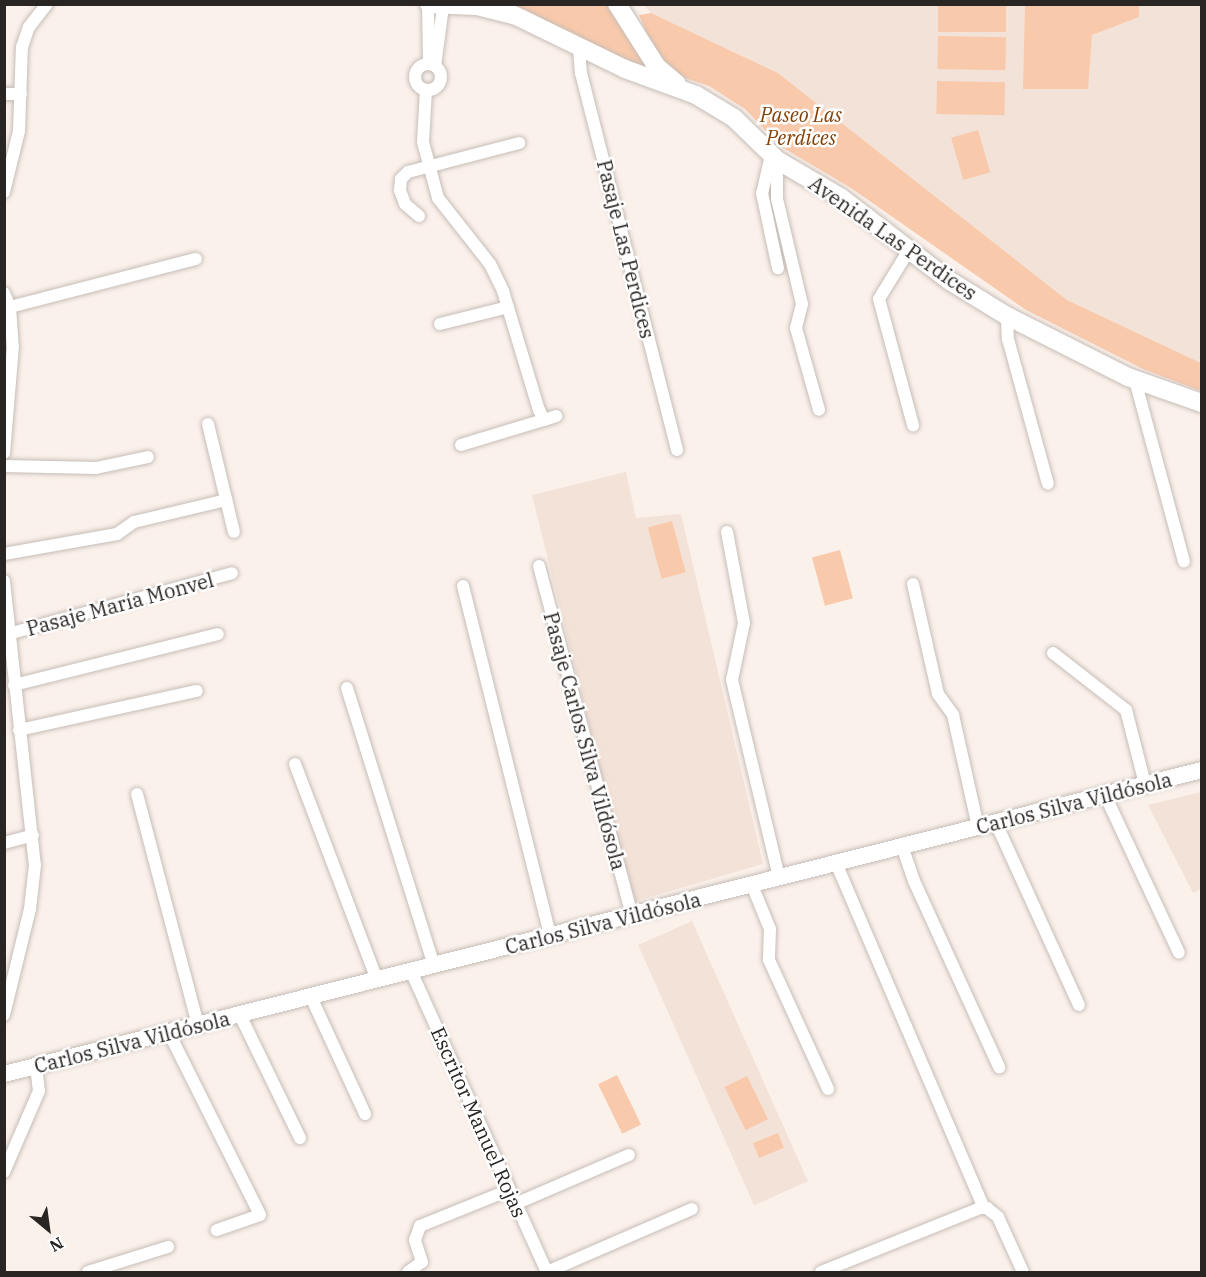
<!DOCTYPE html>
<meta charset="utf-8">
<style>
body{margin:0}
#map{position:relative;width:1206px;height:1277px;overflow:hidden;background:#fbf1eb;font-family:"IBM Plex Serif",serif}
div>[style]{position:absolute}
.built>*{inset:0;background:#f3e2d8;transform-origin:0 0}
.green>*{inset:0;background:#f9c9ab;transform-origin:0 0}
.roads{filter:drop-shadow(0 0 2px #c6bdb7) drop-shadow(0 0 2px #c6bdb7)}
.street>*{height:12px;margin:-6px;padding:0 6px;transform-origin:6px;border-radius:6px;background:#fff}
.street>.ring{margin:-6px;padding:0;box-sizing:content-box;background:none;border:12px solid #fff;border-radius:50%}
.secondary>*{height:16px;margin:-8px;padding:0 8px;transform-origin:8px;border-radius:8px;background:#fff}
.primary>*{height:18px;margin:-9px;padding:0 9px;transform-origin:9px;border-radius:9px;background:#fff}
span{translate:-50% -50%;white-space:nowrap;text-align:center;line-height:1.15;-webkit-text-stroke:5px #fff;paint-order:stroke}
.park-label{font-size:20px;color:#834107;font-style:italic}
.street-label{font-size:20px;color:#292523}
.frame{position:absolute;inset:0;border:6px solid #292523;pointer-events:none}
.north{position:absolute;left:18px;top:1199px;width:60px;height:60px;-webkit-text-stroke:4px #fff;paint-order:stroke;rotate:151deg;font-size:16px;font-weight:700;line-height:24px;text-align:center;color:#292523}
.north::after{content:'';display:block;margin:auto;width:21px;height:27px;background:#292523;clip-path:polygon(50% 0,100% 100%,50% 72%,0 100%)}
</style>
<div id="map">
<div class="built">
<div style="clip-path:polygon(644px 5px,1201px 5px,1201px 363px,1067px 300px,778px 73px,651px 13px)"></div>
<div style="clip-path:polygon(626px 472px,636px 518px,681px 514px,763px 864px,633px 902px,532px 495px)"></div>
<div style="clip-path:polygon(1201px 792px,1201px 889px,1193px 893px,1148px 805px)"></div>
<div style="left:692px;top:921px;width:285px;height:59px;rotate:66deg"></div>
</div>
<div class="green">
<div style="clip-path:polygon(490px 5px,612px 5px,682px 89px,526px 10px)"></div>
<div style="left:938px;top:5px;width:68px;height:27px"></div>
<div style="clip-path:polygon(1025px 5px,1139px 5px,1139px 17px,1092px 35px,1088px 89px,1023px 89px)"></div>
<div style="clip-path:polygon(651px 13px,778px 73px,1067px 300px,1201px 363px,1201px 391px,1143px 369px,1026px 310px,851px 188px,780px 146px,745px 109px,709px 86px,673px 74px,652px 45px,639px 15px)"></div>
<div style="left:938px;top:36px;width:68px;height:33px;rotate:1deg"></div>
<div style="left:937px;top:81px;width:68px;height:33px;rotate:1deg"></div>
<div style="left:978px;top:130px;width:44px;height:28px;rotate:74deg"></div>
<div style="left:672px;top:521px;width:53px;height:25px;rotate:75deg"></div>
<div style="left:840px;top:550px;width:50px;height:29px;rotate:75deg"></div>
<div style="left:617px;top:1075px;width:55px;height:21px;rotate:64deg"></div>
<div style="left:747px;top:1076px;width:48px;height:25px;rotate:64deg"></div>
<div style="left:778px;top:1133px;width:16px;height:27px;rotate:68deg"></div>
</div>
<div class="roads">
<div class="street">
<div style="left:428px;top:4px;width:60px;rotate:89deg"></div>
<div style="left:579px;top:47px;width:26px;rotate:86deg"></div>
<div style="left:581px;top:73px;width:389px;rotate:75.7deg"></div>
<div class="ring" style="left:415px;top:64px;width:14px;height:14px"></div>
<div style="left:435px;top:66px;width:60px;rotate:-82.3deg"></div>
<div style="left:426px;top:90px;width:52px;rotate:93.3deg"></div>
<div style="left:423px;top:142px;width:58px;rotate:75deg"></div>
<div style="left:438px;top:198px;width:84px;rotate:51.8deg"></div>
<div style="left:490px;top:264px;width:30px;rotate:64deg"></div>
<div style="left:503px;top:291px;width:124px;rotate:73.2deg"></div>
<div style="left:539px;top:410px;width:11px;rotate:63deg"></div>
<div style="left:544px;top:420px;width:13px;rotate:-18deg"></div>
<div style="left:4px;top:94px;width:17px"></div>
<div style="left:771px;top:155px;width:39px;rotate:103deg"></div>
<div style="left:762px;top:193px;width:77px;rotate:78deg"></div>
<div style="left:777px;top:160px;width:39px;rotate:90deg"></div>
<div style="left:777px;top:199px;width:108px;rotate:76.6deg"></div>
<div style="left:802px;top:304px;width:25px;rotate:104deg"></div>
<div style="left:796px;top:328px;width:85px;rotate:74.3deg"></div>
<div style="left:4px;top:192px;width:63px;rotate:-76.2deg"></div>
<div style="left:19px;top:131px;width:84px;rotate:-88deg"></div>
<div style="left:22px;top:47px;width:21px;rotate:-71deg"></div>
<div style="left:29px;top:27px;width:29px;rotate:-52deg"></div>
<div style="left:419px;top:216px;width:18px;rotate:-139deg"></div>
<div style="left:405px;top:204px;width:15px;rotate:-110deg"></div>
<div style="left:400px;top:190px;width:11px;rotate:-85deg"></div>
<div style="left:401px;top:179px;width:10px;rotate:-45deg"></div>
<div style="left:408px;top:172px;width:115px;rotate:-14.6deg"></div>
<div style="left:909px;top:250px;width:57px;rotate:121.5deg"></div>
<div style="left:879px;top:299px;width:131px;rotate:74.9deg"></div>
<div style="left:4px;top:293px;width:15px;rotate:67deg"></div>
<div style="left:10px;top:307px;width:39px;rotate:86deg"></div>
<div style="left:13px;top:346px;width:107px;rotate:94.8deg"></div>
<div style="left:10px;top:307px;width:192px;rotate:-14.5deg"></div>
<div style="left:1007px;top:316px;width:23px;rotate:88deg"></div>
<div style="left:1008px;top:339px;width:150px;rotate:74.6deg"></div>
<div style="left:440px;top:324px;width:70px;rotate:-14deg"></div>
<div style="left:1135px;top:380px;width:188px;rotate:74.9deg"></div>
<div style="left:208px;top:424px;width:111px;rotate:76.5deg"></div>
<div style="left:461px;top:445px;width:87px;rotate:-16.8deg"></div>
<div style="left:4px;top:466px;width:92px;rotate:1.2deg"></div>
<div style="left:96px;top:468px;width:53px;rotate:-11.9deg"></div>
<div style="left:727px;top:532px;width:93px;rotate:79.4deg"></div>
<div style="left:744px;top:623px;width:58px;rotate:101.9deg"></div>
<div style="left:732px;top:680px;width:204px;rotate:76.6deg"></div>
<div style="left:4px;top:554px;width:115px;rotate:-10deg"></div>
<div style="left:117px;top:534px;width:21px;rotate:-35deg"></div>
<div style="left:134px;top:522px;width:95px;rotate:-13.4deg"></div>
<div style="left:539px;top:566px;width:361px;rotate:75.1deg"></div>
<div style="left:4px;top:581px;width:286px;rotate:83.8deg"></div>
<div style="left:35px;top:865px;width:44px;rotate:96.5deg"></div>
<div style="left:30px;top:909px;width:109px;rotate:103.8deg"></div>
<div style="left:913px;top:584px;width:113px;rotate:77.2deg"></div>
<div style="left:938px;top:694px;width:26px;rotate:54deg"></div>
<div style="left:953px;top:715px;width:115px;rotate:77.4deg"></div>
<div style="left:463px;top:586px;width:361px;rotate:76deg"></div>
<div style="left:8px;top:634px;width:232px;rotate:-15.2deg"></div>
<div style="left:1053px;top:653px;width:93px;rotate:38deg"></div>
<div style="left:1126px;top:710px;width:76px;rotate:75.6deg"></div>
<div style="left:14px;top:685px;width:210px;rotate:-14deg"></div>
<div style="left:347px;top:688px;width:291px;rotate:72.6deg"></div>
<div style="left:19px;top:730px;width:182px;rotate:-12.4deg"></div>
<div style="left:295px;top:764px;width:231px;rotate:69.2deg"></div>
<div style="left:137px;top:794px;width:239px;rotate:75.2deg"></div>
<div style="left:1105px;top:795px;width:174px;rotate:64.9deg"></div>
<div style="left:996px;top:823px;width:200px;rotate:65.5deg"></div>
<div style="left:4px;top:843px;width:30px;rotate:-15deg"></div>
<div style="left:902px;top:846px;width:37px;rotate:71deg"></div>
<div style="left:914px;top:881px;width:205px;rotate:65.4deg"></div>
<div style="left:836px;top:863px;width:375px;rotate:66.8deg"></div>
<div style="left:752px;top:885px;width:48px;rotate:67.8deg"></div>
<div style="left:770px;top:929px;width:31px;rotate:92deg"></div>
<div style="left:769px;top:960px;width:142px;rotate:65.4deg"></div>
<div style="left:411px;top:971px;width:330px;rotate:65.7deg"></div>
<div style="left:547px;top:1272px;width:158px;rotate:-23.5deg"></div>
<div style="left:311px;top:997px;width:129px;rotate:65.2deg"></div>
<div style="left:240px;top:1015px;width:137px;rotate:64deg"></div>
<div style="left:169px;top:1033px;width:203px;rotate:63.4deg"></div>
<div style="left:260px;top:1215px;width:46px;rotate:160.8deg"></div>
<div style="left:4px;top:1172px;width:88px;rotate:-66.6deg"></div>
<div style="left:39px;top:1091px;width:24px;rotate:-97deg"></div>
<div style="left:515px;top:1204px;width:124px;rotate:-23.3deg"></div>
<div style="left:88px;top:1272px;width:84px;rotate:-17.4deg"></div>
<div style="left:408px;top:1272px;width:17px;rotate:-36deg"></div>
<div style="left:422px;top:1262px;width:23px;rotate:-108deg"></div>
<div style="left:415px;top:1240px;width:15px;rotate:-70deg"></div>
<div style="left:420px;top:1226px;width:96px;rotate:-22deg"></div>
<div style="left:821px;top:1272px;width:171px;rotate:-21.9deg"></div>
<div style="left:980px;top:1208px;width:7px"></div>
<div style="left:987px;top:1208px;width:14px;rotate:39deg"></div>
<div style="left:998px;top:1217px;width:60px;rotate:65.6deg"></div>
</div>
<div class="secondary">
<div style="left:4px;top:1074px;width:1236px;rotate:-14.24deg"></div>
</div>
<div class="primary">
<div style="left:429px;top:4px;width:48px;rotate:2.4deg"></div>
<div style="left:477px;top:6px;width:38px;rotate:14deg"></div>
<div style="left:514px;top:15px;width:123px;rotate:25.9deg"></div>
<div style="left:625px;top:69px;width:76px;rotate:20.1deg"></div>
<div style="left:696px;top:95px;width:44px;rotate:31.2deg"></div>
<div style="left:734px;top:118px;width:60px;rotate:44.3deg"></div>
<div style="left:777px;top:160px;width:73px;rotate:30.4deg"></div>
<div style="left:840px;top:197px;width:138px;rotate:37.4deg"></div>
<div style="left:950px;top:281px;width:67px;rotate:31.6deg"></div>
<div style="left:1007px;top:316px;width:136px;rotate:26.8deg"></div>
<div style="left:1128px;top:377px;width:78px;rotate:19.4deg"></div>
<div style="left:617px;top:4px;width:75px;rotate:57.6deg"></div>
<div style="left:657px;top:67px;width:26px;rotate:40deg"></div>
</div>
</div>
<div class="park-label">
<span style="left:801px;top:126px">Paseo Las<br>Perdices</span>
</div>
<div class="street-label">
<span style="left:893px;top:238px;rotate:35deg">Avenida Las Perdices</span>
<span style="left:626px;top:249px;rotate:76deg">Pasaje Las Perdices</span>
<span style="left:120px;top:604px;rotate:-15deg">Pasaje María Monvel</span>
<span style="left:585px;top:741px;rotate:75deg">Pasaje Carlos Silva Vildósola</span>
<span style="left:1074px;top:803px;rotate:-14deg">Carlos Silva Vildósola</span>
<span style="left:603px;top:923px;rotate:-14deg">Carlos Silva Vildósola</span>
<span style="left:132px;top:1042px;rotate:-14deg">Carlos Silva Vildósola</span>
<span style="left:479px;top:1122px;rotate:66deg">Escritor Manuel Rojas</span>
</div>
<div class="frame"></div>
<div class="north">N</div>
</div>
